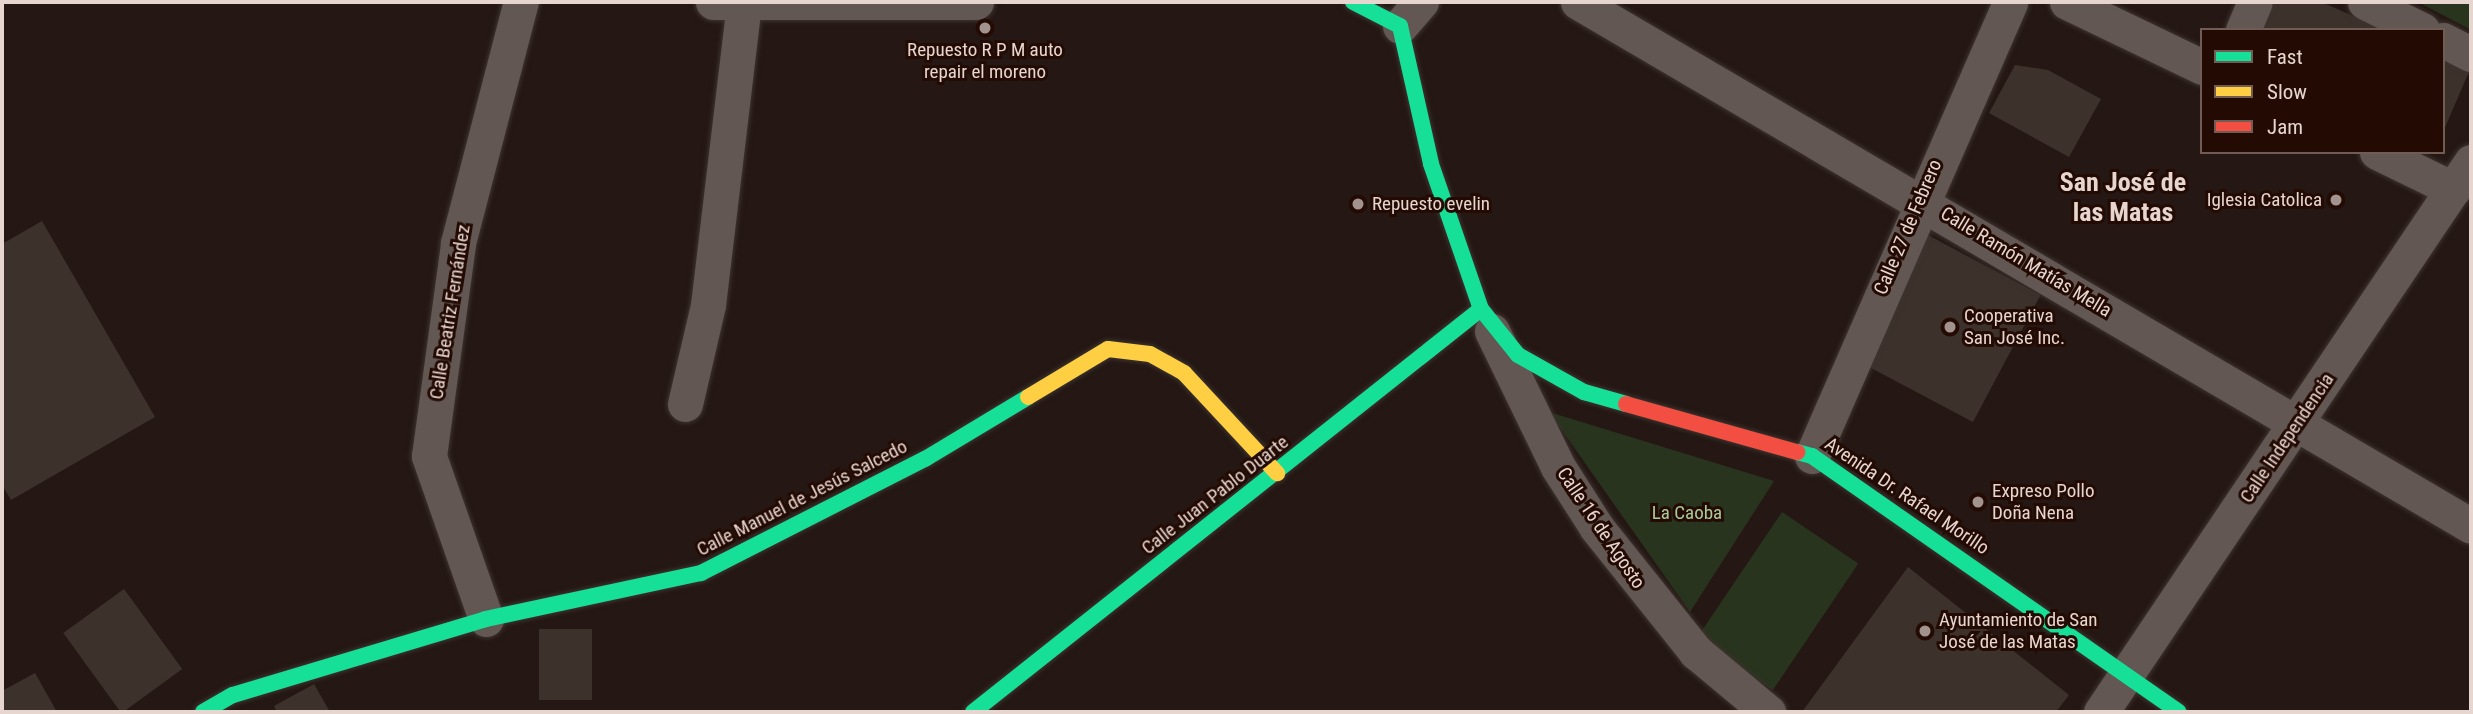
<!DOCTYPE html>
<meta charset="utf-8">
<style>
body{margin:0}
#map{position:relative;width:2473px;height:714px;overflow:hidden;background:#251814;font-family:"Roboto Condensed",sans-serif}
div>[style]{position:absolute}
.green>*{inset:0;background:#29341e;transform-origin:0 0}
.building>*{inset:0;background:#3c322b;transform-origin:0 0}
.roads{filter:drop-shadow(0 0 2px #3d332f) drop-shadow(0 0 2px #3d332f)}
.street>*{height:35px;margin:-17.5px;padding:0 17.5px;transform-origin:17.5px;border-radius:17.5px;background:#625753}
.fast>*{height:16px;margin:-8px;padding:0 8px;transform-origin:8px;border-radius:8px;background:#16e098}
.slow>*{height:16px;margin:-8px;padding:0 8px;transform-origin:8px;border-radius:8px;background:#ffcf43}
.jam>*{height:16px;margin:-8px;padding:0 8px;transform-origin:8px;border-radius:8px;background:#f24e42}
.dots>*{width:19px;height:19px;translate:-50% -50%;box-sizing:border-box;border:4px solid #230b04;border-radius:50%}
span{translate:-50% -50%;white-space:nowrap;text-align:center;line-height:1.15;-webkit-text-stroke:6px #230b04;paint-order:stroke}
.poi-label{font-size:19px;color:#e7d5cf}
.right{translate:-100% -50%;text-align:right}
.left{translate:0 -50%;text-align:left}
.street-label{font-size:19px;color:#e7d5cf}
.park-label{font-size:19px;color:#abcb96}
.district-label{font-size:26px;color:#e7d5cf;font-weight:700}
.frame{position:absolute;inset:0;border:4px solid #e7d5cf;pointer-events:none}
.legend{position:absolute;left:2200px;top:28px;width:245px;height:126px;box-sizing:border-box;background:#230b04;border:2px solid #715c55;margin:0;padding:9px 12px;list-style:none;font-size:21px;color:#e7d5cf}
.legend li{display:flex;align-items:center;gap:14px;height:35px}
.legend b{width:35px;border:2px solid #715c55}
</style>
<div id="map">
<div class="green">
<div style="clip-path:polygon(2418px 2px,2471px 2px,2471px 30px)"></div>
<div style="clip-path:polygon(1549px 412px,1774px 481px,1690px 612px)"></div>
<div style="left:1782px;top:512px;width:92px;height:153px;rotate:34deg"></div>
</div>
<div class="building">
<div style="clip-path:polygon(2274px 2px,2321px 2px,2386px 30px,2262px 30px)"></div>
<div style="clip-path:polygon(2443px 55px,2471px 67px,2443px 132px)"></div>
<div style="clip-path:polygon(2015px 65px,2048px 70px,2101px 99px,2069px 157px,1989px 113px)"></div>
<div style="clip-path:polygon(42px 221px,155px 417px,11px 500px,2px 485px,2px 244px)"></div>
<div style="left:1924px;top:233px;width:132px;height:144px;rotate:28deg"></div>
<div style="clip-path:polygon(1908px 567px,2069px 695px,2056px 712px,1802px 712px)"></div>
<div style="left:124px;top:589px;width:99px;height:75px;rotate:54deg"></div>
<div style="left:539px;top:629px;width:53px;height:71px"></div>
<div style="clip-path:polygon(35px 673px,57px 712px,2px 712px,2px 691px)"></div>
<div style="clip-path:polygon(314px 684px,330px 712px,277px 712px,274px 706px)"></div>
</div>
<div class="roads">
<div class="street">
<div style="left:713px;top:2px;width:263px"></div>
<div style="left:1578px;top:2px;width:1035px;rotate:30.4deg"></div>
<div style="left:2067px;top:2px;width:150px;rotate:25.7deg"></div>
<div style="left:2365px;top:2px;width:64px;rotate:26.2deg"></div>
<div style="left:1400px;top:26px;width:32px;rotate:-49deg"></div>
<div style="left:2243px;top:30px;width:30px;rotate:-67deg"></div>
<div style="left:2443px;top:40px;width:31px;rotate:27deg"></div>
<div style="left:2377px;top:152px;width:85px;rotate:26deg"></div>
<div style="left:1492px;top:331px;width:151px;rotate:64.1deg"></div>
<div style="left:1558px;top:467px;width:72px;rotate:57.4deg"></div>
<div style="left:1597px;top:528px;width:159px;rotate:51.4deg"></div>
<div style="left:1696px;top:652px;width:94px;rotate:39.8deg"></div>
<div style="left:685px;top:404px;width:102px;rotate:-76.9deg"></div>
<div style="left:708px;top:305px;width:304px;rotate:-83.2deg"></div>
<div style="left:1812px;top:456px;width:495px;rotate:-66.4deg"></div>
<div style="left:486px;top:619px;width:173px;rotate:-109.3deg"></div>
<div style="left:429px;top:456px;width:215px;rotate:-82.2deg"></div>
<div style="left:458px;top:243px;width:249px;rotate:-75.4deg"></div>
<div style="left:2101px;top:712px;width:663px;rotate:-56.07deg"></div>
</div>
<div class="fast">
<div style="left:1353px;top:2px;width:53px;rotate:27.1deg"></div>
<div style="left:1400px;top:26px;width:141px;rotate:77.3deg"></div>
<div style="left:1431px;top:164px;width:153px;rotate:71deg"></div>
<div style="left:1481px;top:309px;width:59px;rotate:51.2deg"></div>
<div style="left:1518px;top:355px;width:76px;rotate:29.3deg"></div>
<div style="left:1584px;top:392px;width:44px;rotate:15.9deg"></div>
<div style="left:1797px;top:452px;width:16px;rotate:15deg"></div>
<div style="left:1812px;top:456px;width:447px;rotate:34.9deg"></div>
<div style="left:203px;top:712px;width:34px;rotate:-30deg"></div>
<div style="left:233px;top:695px;width:264px;rotate:-16.7deg"></div>
<div style="left:486px;top:619px;width:220px;rotate:-12.1deg"></div>
<div style="left:701px;top:573px;width:251px;rotate:-27deg"></div>
<div style="left:925px;top:459px;width:120px;rotate:-31deg"></div>
<div style="left:973px;top:712px;width:648px;rotate:-38.43deg"></div>
</div>
<div class="slow">
<div style="left:1028px;top:397px;width:93px;rotate:-31deg"></div>
<div style="left:1108px;top:349px;width:42px;rotate:6.8deg"></div>
<div style="left:1150px;top:354px;width:39px;rotate:29deg"></div>
<div style="left:1184px;top:373px;width:137px;rotate:47.1deg"></div>
</div>
<div class="jam">
<div style="left:1626px;top:404px;width:178px;rotate:15.7deg"></div>
</div>
</div>
<div class="dots">
<div style="left:985px;top:28px;background:#a3938e"></div>
<div style="left:2336px;top:200px;background:#a3938e"></div>
<div style="left:1358px;top:204px;background:#a3938e"></div>
<div style="left:1950px;top:327px;background:#a3938e"></div>
<div style="left:1978px;top:502px;background:#a3938e"></div>
<div style="left:1925px;top:631px;background:#a3938e"></div>
</div>
<div class="poi-label">
<span style="left:985px;top:61px">Repuesto R P M auto<br>repair el moreno</span>
<span class="right" style="left:2322px;top:200px">Iglesia Catolica</span>
<span class="left" style="left:1372px;top:204px">Repuesto evelin</span>
<span class="left" style="left:1964px;top:327px">Cooperativa<br>San José Inc.</span>
<span class="left" style="left:1992px;top:502px">Expreso Pollo<br>Doña Nena</span>
<span class="left" style="left:1939px;top:631px">Ayuntamiento de San<br>José de las Matas</span>
</div>
<div class="street-label">
<span style="left:1908px;top:227px;rotate:-67deg">Calle 27 de Febrero</span>
<span style="left:2026px;top:262px;rotate:31deg">Calle Ramón Matías Mella</span>
<span style="left:450px;top:312px;rotate:-81deg">Calle Beatriz Fernández</span>
<span style="left:2287px;top:438px;rotate:-56deg">Calle Independencia</span>
<span style="left:1215px;top:495px;rotate:-38deg">Calle Juan Pablo Duarte</span>
<span style="left:1907px;top:496px;rotate:34deg">Avenida Dr. Rafael Morillo</span>
<span style="left:802px;top:498px;rotate:-27deg">Calle Manuel de Jesús Salcedo</span>
<span style="left:1601px;top:528px;rotate:56deg">Calle 16 de Agosto</span>
</div>
<div class="park-label">
<span style="left:1687px;top:513px">La Caoba</span>
</div>
<div class="district-label">
<span style="left:2123px;top:198px">San José de<br>las Matas</span>
</div>
<div class="frame"></div>
<ul class="legend">
<li><b style="height:9px;background:#16e098"></b>Fast</li>
<li><b style="height:9px;background:#ffcf43"></b>Slow</li>
<li><b style="height:9px;background:#f24e42"></b>Jam</li>
</ul>
</div>
